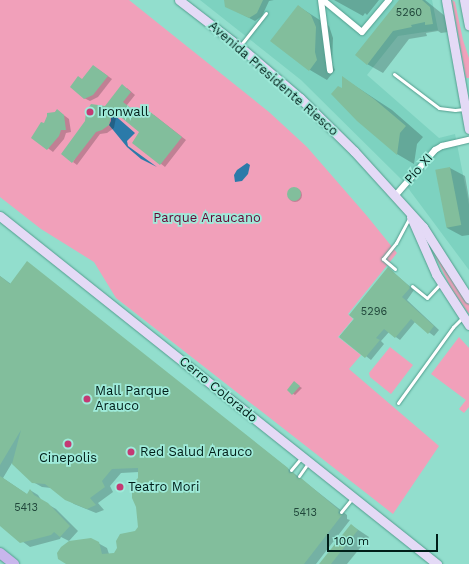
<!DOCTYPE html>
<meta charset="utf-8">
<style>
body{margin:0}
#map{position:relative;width:469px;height:564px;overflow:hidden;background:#92decd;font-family:"Work Sans",sans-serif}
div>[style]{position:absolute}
.built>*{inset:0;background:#7dd2c0}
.green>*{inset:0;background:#f1a0ba}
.water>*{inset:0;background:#2b7aa9}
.shadow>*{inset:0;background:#0003}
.round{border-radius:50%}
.building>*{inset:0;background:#82be9c;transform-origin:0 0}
.roads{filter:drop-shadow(0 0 1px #539e8f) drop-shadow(0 0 1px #539e8f)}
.lane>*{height:3px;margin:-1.5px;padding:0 1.5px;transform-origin:1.5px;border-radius:1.5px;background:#fff}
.street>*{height:6px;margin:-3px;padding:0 3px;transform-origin:3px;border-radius:3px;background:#fff}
.secondary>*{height:9px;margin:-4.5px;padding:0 4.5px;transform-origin:4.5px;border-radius:4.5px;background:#e4daf6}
.primary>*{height:10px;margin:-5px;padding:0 5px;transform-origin:5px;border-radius:5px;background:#c8b6ec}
.dots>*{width:11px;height:11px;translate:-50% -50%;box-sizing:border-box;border:2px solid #9febda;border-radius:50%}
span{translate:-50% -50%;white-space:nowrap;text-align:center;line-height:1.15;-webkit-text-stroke:3.5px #9febda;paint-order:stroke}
.number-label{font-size:11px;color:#20463a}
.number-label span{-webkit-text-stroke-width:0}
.street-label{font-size:13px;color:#001e19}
.poi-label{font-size:13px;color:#001e19}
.left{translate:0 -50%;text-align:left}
.park-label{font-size:13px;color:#650835}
.scale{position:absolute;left:327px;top:534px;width:111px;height:18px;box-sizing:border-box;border:2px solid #001e19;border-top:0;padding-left:5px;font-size:12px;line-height:14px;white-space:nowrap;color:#001e19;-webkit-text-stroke:3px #9febda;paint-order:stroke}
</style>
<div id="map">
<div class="built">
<div style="clip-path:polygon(200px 0,432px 0,438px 30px,398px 36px,367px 75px,439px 138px,455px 134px,469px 205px,469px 270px,402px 180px,301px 80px)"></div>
</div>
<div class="green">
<div style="clip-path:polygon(0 0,129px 0,269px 112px,307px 147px,367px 216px,397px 253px,348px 314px,353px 319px,338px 337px,361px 355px,349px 369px,439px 446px,393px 514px,116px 298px,94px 262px,41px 229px,0 197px)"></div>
<div style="clip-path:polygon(452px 0,455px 2px,463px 40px,469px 58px,469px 78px,466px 78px)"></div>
<div style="clip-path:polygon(433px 251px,469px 301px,469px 314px,451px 288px)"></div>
<div style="clip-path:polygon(459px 337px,469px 348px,469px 407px,464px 413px,459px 409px,466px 400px,431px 374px)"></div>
<div style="clip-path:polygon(390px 347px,413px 365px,391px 394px,370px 377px,369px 373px)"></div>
</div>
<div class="water">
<div style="clip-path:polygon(111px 112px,135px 133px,127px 141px,128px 146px,157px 167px,141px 159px,127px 147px,109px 125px,111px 121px)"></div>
<div style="clip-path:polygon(247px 163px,250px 165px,248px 174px,242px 181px,235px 182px,234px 175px,237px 170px)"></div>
</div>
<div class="shadow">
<div style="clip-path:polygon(225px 0,274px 0,269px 1px,262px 16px,255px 21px,226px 6px)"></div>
<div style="clip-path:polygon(334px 0,379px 0,367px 15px,365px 13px,363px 16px)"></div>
<div style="clip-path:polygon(400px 0,425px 0,445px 16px,448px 32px,441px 33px,438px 31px,426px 33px,427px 36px,409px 39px,383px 73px,367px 64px)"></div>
<div style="clip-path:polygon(298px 6px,329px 26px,333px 38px,332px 63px,335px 70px,327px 80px,310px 70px)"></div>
<div style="clip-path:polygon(98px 69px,112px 79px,98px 97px,90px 101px,84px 98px,83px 80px)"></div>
<div style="clip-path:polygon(343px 78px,392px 110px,423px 137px,417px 144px,414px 164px,397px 154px,358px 120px)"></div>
<div style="clip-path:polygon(127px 88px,135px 95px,127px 105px,144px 119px,154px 115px,186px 140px,165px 167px,133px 142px,141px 132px,117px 112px,114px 128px,107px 133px,100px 134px,77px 165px,73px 162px,105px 107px)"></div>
<div style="clip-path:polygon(57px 110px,69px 119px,71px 132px,66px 133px,64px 139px,53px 152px,33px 137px)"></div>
<div style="clip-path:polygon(450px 168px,465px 176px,469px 199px,469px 235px,462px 236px,447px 228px)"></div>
<div class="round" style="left:288px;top:188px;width:14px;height:14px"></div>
<div style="clip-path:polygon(27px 263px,347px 515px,347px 519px,350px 520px,316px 564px,66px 564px,98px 543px,107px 548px,109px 554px,115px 554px,136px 532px,139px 528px,139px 472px,121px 473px,110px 486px,113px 492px,98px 503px,104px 510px,96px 513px,74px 504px,51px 488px,42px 487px,33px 482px,12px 463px,3px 478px,28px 495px,30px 490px,38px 495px,42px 501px,56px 509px,78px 531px,69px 541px,61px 537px,60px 539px,30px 547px,0 525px,0 276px,11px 284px)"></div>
<div style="clip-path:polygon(388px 268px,414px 290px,407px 300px,439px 330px,434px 336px,415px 322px,400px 340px,389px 332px,381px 341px,384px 344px,371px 360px,340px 336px,355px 318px)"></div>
<div style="clip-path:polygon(296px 384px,302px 388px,295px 395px,288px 390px)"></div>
<div style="clip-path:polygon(351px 525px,369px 537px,347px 564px,320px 564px)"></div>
</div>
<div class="building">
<div style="clip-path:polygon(224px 0,263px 0,257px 13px,249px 18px,225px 7px)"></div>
<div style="clip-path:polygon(399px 0,422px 0,430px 7px,433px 24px,425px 25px,425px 22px,411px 25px,412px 27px,393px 31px,367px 65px,355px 55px)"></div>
<div style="clip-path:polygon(298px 5px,311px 15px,316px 27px,315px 52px,317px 60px,309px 71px,270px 41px)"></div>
<div style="clip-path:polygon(93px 65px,108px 76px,93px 95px,84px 99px,70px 87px,78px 76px,82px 79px)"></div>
<div style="clip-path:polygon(342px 76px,374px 99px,406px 126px,400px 133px,397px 155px,357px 121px,331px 94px,338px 86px,342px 88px)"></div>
<div style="clip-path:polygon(122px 84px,131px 92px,123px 102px,143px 118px,149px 111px,182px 137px,160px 165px,132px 143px,139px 132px,112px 110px,109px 125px,102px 130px,96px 132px,72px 163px,61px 154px,85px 121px,86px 112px,91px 104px,105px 106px)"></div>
<div style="clip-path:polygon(57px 109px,64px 115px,66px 130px,61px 130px,59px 136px,47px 150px,31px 138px,41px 122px,44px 123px,47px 116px,47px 113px,55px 112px)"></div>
<div style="left:450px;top:167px;width:59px;height:15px;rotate:79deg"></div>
<div class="round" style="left:287px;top:187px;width:14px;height:14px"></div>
<div style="clip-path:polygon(27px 261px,288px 468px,289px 473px,293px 472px,297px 478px,301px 478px,339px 510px,338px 513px,342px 515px,304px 564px,66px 564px,58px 559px,57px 553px,61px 547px,69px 541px,91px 538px,99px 542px,102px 554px,114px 553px,117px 548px,116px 541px,120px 534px,135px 531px,138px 527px,136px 507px,132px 498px,132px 484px,138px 478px,138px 468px,112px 469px,102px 481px,105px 487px,90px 498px,96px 505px,87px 509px,65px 500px,45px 484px,32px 483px,12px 464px,21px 430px,0 465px,0 276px,10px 284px)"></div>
<div style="clip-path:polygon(388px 267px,409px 286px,410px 288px,402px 297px,434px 326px,428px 334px,411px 319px,395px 338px,384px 329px,376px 338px,380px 340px,365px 358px,339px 337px,354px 319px,349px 315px)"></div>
<div style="clip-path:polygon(294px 381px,300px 386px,292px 395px,287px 390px)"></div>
<div style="clip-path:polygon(0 476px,27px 494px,30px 489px,34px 495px,48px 503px,70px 526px,60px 537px,54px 532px,51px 535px,20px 543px,0 526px)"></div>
<div style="clip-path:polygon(351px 524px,358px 530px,331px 564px,319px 564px)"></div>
</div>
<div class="roads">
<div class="lane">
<div style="left:240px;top:46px;width:42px;rotate:-51.8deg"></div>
<div style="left:394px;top:74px;width:56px;rotate:37.1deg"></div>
<div style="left:439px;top:108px;width:16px;rotate:7deg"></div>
<div style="left:455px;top:110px;width:9px;rotate:-6deg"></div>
<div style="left:395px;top:269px;width:16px;rotate:-140deg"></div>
<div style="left:383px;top:259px;width:21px;rotate:-51deg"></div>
<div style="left:396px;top:243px;width:27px;rotate:-62deg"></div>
<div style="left:412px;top:286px;width:19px;rotate:39deg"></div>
<div style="left:427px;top:298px;width:19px;rotate:-47deg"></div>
<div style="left:398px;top:403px;width:94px;rotate:-54.1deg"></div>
<div style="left:453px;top:327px;width:14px;rotate:-45deg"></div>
<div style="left:291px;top:470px;width:16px;rotate:-50deg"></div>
<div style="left:299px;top:476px;width:16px;rotate:-55deg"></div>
<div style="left:341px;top:512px;width:19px;rotate:-51deg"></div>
</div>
<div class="street">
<div style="left:321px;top:0;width:71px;rotate:82.7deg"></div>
<div style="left:323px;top:0;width:50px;rotate:39.4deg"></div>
<div style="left:362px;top:32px;width:42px;rotate:-49.8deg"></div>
<div style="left:395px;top:196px;width:61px;rotate:-49deg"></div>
<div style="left:435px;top:150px;width:8px;rotate:-30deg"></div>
<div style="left:442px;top:146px;width:28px;rotate:-13deg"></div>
</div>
<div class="secondary">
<div style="left:179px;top:0;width:77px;rotate:37.6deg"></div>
<div style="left:240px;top:47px;width:79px;rotate:40.4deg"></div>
<div style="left:300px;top:98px;width:76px;rotate:44.5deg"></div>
<div style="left:354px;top:151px;width:103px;rotate:47.8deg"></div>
<div style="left:423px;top:227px;width:85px;rotate:57.4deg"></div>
<div style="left:446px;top:0;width:131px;rotate:79.9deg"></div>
<div style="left:464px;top:0;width:26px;rotate:79deg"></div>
<div style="left:0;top:216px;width:559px;rotate:38.53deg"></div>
<div style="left:411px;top:217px;width:62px;rotate:66.3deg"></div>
<div style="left:436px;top:274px;width:61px;rotate:57.1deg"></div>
</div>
<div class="primary">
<div style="left:0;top:553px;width:18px;rotate:38deg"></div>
</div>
</div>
<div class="dots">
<div style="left:90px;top:112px;background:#c43a74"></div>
<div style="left:87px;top:399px;background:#c43a74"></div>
<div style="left:68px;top:444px;background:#c43a74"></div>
<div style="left:131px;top:452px;background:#c43a74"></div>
<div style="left:120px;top:487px;background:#c43a74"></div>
</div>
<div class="number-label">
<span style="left:409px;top:13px">5260</span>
<span style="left:374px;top:312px">5296</span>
<span style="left:26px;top:508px">5413</span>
<span style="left:305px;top:513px">5413</span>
</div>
<div class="street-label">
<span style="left:273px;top:79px;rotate:41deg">Avenida Presidente Riesco</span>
<span style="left:419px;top:169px;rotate:-49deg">Pío XI</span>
<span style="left:218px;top:390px;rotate:39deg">Cerro Colorado</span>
</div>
<div class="poi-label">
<span class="left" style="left:98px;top:112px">Ironwall</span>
<span class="left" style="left:95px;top:399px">Mall Parque<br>Arauco</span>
<span class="left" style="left:140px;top:452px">Red Salud Arauco</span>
<span style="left:68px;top:458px">Cinepolis</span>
<span class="left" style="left:128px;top:487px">Teatro Mori</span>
</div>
<div class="park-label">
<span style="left:207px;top:218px">Parque Araucano</span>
</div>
<div class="scale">100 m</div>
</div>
